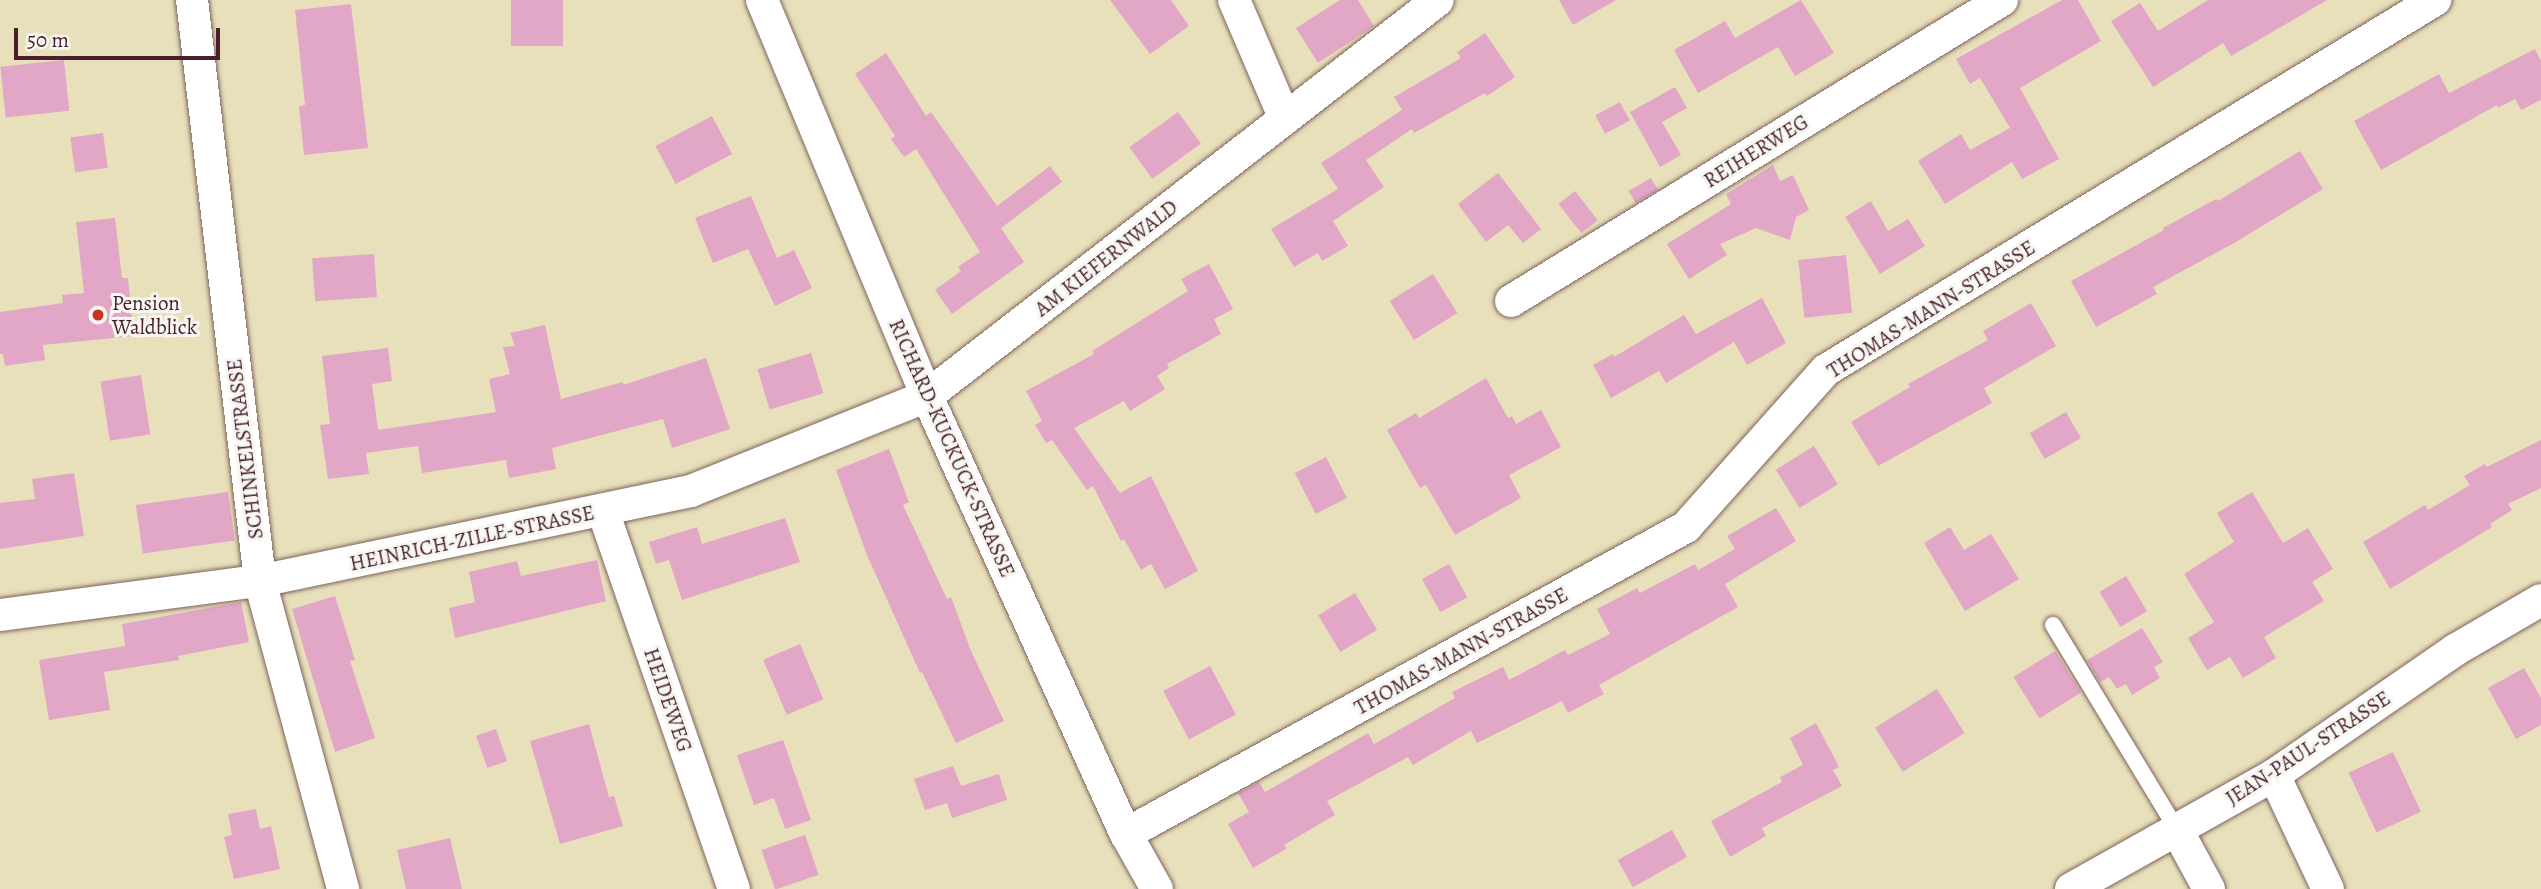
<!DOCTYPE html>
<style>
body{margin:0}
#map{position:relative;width:2541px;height:889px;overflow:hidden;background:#e7e0bb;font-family:Alegreya,serif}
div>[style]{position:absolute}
.building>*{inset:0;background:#e2a7c7;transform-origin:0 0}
.roads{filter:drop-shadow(0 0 2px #81635d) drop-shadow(0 0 2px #81635d)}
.lane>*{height:16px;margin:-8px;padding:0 8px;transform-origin:8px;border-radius:8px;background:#fff}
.street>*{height:32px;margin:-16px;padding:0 16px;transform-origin:16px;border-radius:16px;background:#fff}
.dots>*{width:19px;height:19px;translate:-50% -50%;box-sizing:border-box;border:4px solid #f6f6f2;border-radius:50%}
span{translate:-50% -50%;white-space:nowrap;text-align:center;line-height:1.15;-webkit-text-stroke:6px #f6f6f2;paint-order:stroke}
.street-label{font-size:21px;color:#4a1f2b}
.poi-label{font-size:21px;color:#4a1f2b}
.left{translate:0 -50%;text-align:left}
.scale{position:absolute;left:14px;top:28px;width:206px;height:32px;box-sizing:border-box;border:4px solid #4a1f2b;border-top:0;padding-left:9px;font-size:21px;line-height:24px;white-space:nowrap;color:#4a1f2b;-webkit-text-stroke:5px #f6f6f2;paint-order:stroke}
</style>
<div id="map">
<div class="building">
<div style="left:511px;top:0;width:52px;height:46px"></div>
<div style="clip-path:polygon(1110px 0,1171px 0,1189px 26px,1150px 54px)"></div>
<div style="clip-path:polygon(1340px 0,1358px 0,1374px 26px,1318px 63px,1296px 28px)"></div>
<div style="clip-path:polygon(1559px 0,1616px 0,1573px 25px)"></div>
<div style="clip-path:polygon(1801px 0,1834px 53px,1795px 76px,1778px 47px,1698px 93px,1674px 50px,1725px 21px,1735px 38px)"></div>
<div style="clip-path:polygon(2062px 0,2078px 0,2101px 41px,2020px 88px,2059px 159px,2022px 179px,2012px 162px,1945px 204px,1918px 161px,1961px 134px,1970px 150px,2010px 128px,1980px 78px,1970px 84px,1956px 59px)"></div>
<div style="clip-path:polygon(2208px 0,2327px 0,2231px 56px,2223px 43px,2153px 87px,2111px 21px,2140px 3px,2158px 31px)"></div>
<div style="clip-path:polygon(351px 4px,368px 148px,304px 155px,299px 106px,305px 105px,295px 10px)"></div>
<div style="clip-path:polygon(1485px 33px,1515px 77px,1487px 96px,1485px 93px,1414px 133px,1412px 129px,1366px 160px,1384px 187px,1333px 221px,1348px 246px,1322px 261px,1318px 253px,1294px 267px,1271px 229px,1338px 189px,1321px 163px,1402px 110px,1394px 97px,1461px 58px,1457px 52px)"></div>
<div style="clip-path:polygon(2535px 49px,2541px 61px,2541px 100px,2521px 110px,2515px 99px,2498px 108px,2497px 105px,2381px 170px,2354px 121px,2439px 74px,2449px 93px)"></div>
<div style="clip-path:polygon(886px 53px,926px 116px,931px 112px,997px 206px,1050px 166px,1062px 182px,1001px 228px,1024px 262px,952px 314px,935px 290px,961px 271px,958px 267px,980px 252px,916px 149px,904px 157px,891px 139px,895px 136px,855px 74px)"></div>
<div style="left:64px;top:60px;width:51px;height:64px;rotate:84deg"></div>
<div style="clip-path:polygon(1675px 87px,1687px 108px,1662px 122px,1681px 155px,1660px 167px,1630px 112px)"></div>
<div style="left:1620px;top:102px;width:21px;height:28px;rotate:62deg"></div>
<div style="left:1178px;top:112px;width:39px;height:60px;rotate:54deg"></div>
<div style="left:712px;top:116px;width:43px;height:64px;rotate:62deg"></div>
<div style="left:103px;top:133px;width:35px;height:33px;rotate:82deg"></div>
<div style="clip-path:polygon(2300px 151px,2323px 189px,2236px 242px,2153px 287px,2157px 294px,2096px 327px,2071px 281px,2164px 230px,2163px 228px,2216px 199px,2218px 201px)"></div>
<div style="clip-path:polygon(1773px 165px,1780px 181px,1793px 175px,1809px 210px,1796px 217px,1790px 240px,1756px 228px,1720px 244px,1727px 255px,1689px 279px,1667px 244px,1731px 204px,1726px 194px)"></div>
<div style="clip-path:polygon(1498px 173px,1541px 229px,1523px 243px,1508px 225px,1486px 242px,1458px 204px)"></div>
<div style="left:1651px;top:178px;width:14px;height:26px;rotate:60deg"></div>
<div style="left:1575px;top:191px;width:37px;height:21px;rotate:52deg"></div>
<div style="clip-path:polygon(751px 196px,777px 258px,794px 250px,812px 288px,775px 306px,748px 249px,713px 263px,695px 218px)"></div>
<div style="clip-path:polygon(1871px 201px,1888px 231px,1908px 219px,1925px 246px,1880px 274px,1845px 217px)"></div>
<div style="clip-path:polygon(115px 218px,122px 278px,128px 278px,134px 336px,43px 345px,45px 360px,5px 366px,3px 354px,0 354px,0 312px,63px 303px,62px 295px,84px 293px,76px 222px)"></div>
<div style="left:374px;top:254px;width:43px;height:62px;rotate:86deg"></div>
<div style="left:1846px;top:255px;width:58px;height:48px;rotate:84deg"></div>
<div style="clip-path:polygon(1209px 264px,1233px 309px,1214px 319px,1221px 334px,1167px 364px,1169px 368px,1157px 376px,1165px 389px,1130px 411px,1124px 401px,1074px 428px,1120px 493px,1151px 476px,1198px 571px,1165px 589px,1151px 564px,1141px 570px,1124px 539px,1121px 541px,1093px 486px,1087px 490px,1052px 440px,1046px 443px,1035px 425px,1042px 421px,1026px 391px,1094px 354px,1092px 351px,1188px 291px,1181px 279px)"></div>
<div style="left:1433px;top:274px;width:46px;height:51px;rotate:58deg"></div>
<div style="clip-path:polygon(1762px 298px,1786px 343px,1747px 365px,1734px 342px,1666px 383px,1659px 371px,1611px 398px,1593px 365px,1613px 354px,1614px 357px,1684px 315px,1696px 334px)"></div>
<div style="clip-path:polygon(2031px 303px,2056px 346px,1984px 388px,1992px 403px,1878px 466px,1851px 422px,1910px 387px,1908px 384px,1988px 340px,1983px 331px)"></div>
<div style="clip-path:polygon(545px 325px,561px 399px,623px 382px,623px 385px,706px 358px,730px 429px,672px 448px,663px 419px,552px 448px,556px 469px,509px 478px,506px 460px,422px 473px,418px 446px,366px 453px,369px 474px,328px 479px,320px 425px,330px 424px,322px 356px,388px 348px,392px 381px,372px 384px,378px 430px,496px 412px,489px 379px,510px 374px,503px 347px,515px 346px,510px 333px)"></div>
<div style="left:811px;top:353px;width:42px;height:56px;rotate:73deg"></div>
<div style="left:141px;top:375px;width:60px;height:41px;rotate:81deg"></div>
<div style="clip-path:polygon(1486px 378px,1508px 418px,1512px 416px,1516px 424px,1541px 410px,1561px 447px,1509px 475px,1521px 498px,1455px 535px,1426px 485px,1420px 488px,1387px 430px,1416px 413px,1419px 418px)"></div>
<div style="left:2066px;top:412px;width:30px;height:42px;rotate:60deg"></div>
<div style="clip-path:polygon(2541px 440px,2541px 488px,2508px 504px,2512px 510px,2490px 524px,2492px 527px,2390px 589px,2363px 542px,2425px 505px,2428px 510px,2470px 485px,2464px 476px,2485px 464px,2487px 467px)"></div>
<div style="left:1814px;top:446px;width:45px;height:45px;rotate:58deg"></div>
<div style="clip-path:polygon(889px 449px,909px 502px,903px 505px,947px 599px,951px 597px,971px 651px,1004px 721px,956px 743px,922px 672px,920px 673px,867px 555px,836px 470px)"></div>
<div style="left:1326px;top:457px;width:46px;height:35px;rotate:63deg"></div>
<div style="clip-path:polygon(74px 473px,84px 536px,0 549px,0 503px,35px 499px,32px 479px)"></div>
<div style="left:228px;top:492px;width:49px;height:93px;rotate:82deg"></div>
<div style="clip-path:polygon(2252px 492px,2283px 543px,2308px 528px,2333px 569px,2312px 582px,2324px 601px,2264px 637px,2276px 658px,2243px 678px,2230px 657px,2207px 670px,2188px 638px,2214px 622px,2184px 574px,2234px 542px,2217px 513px)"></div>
<div style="clip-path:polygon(1776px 508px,1796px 541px,1725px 584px,1738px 607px,1599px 685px,1604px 694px,1568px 713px,1562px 701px,1477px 743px,1471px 731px,1413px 765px,1408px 757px,1327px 801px,1335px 815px,1284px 845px,1286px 849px,1253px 868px,1228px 824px,1249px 812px,1238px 793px,1259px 782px,1265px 792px,1368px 733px,1374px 744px,1455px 698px,1452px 692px,1503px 667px,1509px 680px,1565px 650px,1568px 655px,1610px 634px,1597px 609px,1637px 588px,1640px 593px,1695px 564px,1698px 570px,1735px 549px,1727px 536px)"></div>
<div style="clip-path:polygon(785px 518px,800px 562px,682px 600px,669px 560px,656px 564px,649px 542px,697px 527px,702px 544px)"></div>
<div style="clip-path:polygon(1950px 527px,1964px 550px,1991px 534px,2019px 579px,1965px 611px,1924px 543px)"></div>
<div style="clip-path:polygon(597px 560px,606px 601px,455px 638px,449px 608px,475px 602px,469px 572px,517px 561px,521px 576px)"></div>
<div style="left:1449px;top:564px;width:38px;height:31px;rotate:61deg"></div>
<div style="left:2126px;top:576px;width:41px;height:31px;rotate:59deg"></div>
<div style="left:1355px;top:593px;width:43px;height:43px;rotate:59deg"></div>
<div style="clip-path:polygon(335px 596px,355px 660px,350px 661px,375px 738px,335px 752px,292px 609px)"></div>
<div style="clip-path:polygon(241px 602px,249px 642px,178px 656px,179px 660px,104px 672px,110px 710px,49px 720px,39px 660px,125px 646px,122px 624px)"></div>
<div style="clip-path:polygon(2142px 628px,2163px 662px,2154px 667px,2160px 678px,2132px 695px,2126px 684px,2117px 689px,2109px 677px,2100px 682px,2087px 660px)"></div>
<div style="left:800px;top:644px;width:60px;height:40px;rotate:67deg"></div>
<div style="left:2055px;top:651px;width:49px;height:49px;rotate:58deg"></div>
<div style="left:1210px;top:666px;width:55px;height:53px;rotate:62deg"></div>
<div style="clip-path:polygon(2524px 668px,2541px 698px,2541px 725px,2516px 739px,2488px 688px)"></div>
<div style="left:1937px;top:689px;width:52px;height:73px;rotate:58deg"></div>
<div style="clip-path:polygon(1816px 723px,1839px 767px,1833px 770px,1842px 786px,1762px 828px,1766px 836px,1730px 857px,1711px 821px,1782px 782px,1780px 777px,1803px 765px,1790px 738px)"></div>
<div style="clip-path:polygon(589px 724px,609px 797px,614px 796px,623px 826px,560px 844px,530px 741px)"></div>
<div style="left:496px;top:729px;width:34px;height:21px;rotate:71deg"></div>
<div style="clip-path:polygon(783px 740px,811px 820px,785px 829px,774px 798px,754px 805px,737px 755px)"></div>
<div style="left:2393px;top:752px;width:66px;height:49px;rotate:65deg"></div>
<div style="clip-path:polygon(953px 766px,961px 786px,999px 774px,1007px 800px,952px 818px,947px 803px,925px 810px,914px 779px)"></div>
<div style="clip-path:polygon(256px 809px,260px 829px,271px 826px,280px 869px,234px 879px,224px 837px,232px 835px,228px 814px)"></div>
<div style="left:1672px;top:830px;width:31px;height:62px;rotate:61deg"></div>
<div style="left:805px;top:835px;width:42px;height:46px;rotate:71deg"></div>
<div style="clip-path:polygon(450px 838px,462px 889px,406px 889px,397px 850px)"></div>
</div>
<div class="roads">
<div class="lane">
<div style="left:2053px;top:625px;width:240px;rotate:58.8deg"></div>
</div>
<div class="street">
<div style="left:192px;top:0;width:585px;rotate:83.32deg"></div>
<div style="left:260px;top:581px;width:319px;rotate:74.9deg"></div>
<div style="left:762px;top:0;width:429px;rotate:67.4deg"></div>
<div style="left:927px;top:396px;width:481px;rotate:65.6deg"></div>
<div style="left:1126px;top:834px;width:63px;rotate:60.6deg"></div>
<div style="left:1234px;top:0;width:129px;rotate:66.8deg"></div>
<div style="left:1511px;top:301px;width:576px;rotate:-31.51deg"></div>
<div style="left:603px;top:511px;width:400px;rotate:70.9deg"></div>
<div style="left:0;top:615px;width:262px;rotate:-7.5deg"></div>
<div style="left:260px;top:581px;width:440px;rotate:-11.8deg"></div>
<div style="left:691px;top:491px;width:254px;rotate:-21.9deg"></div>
<div style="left:927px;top:396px;width:646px;rotate:-37.77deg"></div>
<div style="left:2274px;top:775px;width:126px;rotate:64.7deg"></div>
<div style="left:2177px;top:830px;width:67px;rotate:61.5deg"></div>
<div style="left:1126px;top:834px;width:639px;rotate:-28.73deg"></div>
<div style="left:1686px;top:527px;width:210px;rotate:-48.3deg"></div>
<div style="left:1826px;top:370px;width:713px;rotate:-31.28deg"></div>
<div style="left:2071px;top:889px;width:233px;rotate:-29.3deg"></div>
<div style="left:2274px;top:775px;width:220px;rotate:-34.6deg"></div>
<div style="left:2455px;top:650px;width:99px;rotate:-30.2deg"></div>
</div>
</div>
<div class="dots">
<div style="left:98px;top:315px;background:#c8321e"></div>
</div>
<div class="street-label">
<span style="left:1756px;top:151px;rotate:-32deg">REIHERWEG</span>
<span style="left:1106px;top:258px;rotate:-38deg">AM KIEFERNWALD</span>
<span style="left:1931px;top:309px;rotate:-32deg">THOMAS-MANN-STRASSE</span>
<span style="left:952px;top:448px;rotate:66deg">RICHARD-KUCKUCK-STRASSE</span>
<span style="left:245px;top:449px;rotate:-97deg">SCHINKELSTRASSE</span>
<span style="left:472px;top:538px;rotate:-12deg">HEINRICH-ZILLE-STRASSE</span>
<span style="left:1461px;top:651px;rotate:-29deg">THOMAS-MANN-STRASSE</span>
<span style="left:668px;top:700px;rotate:71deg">HEIDEWEG</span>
<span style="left:2308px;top:748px;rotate:-33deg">JEAN-PAUL-STRASSE</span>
</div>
<div class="poi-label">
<span class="left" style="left:112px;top:315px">Pension<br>Waldblick</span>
</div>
<div class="scale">50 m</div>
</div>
